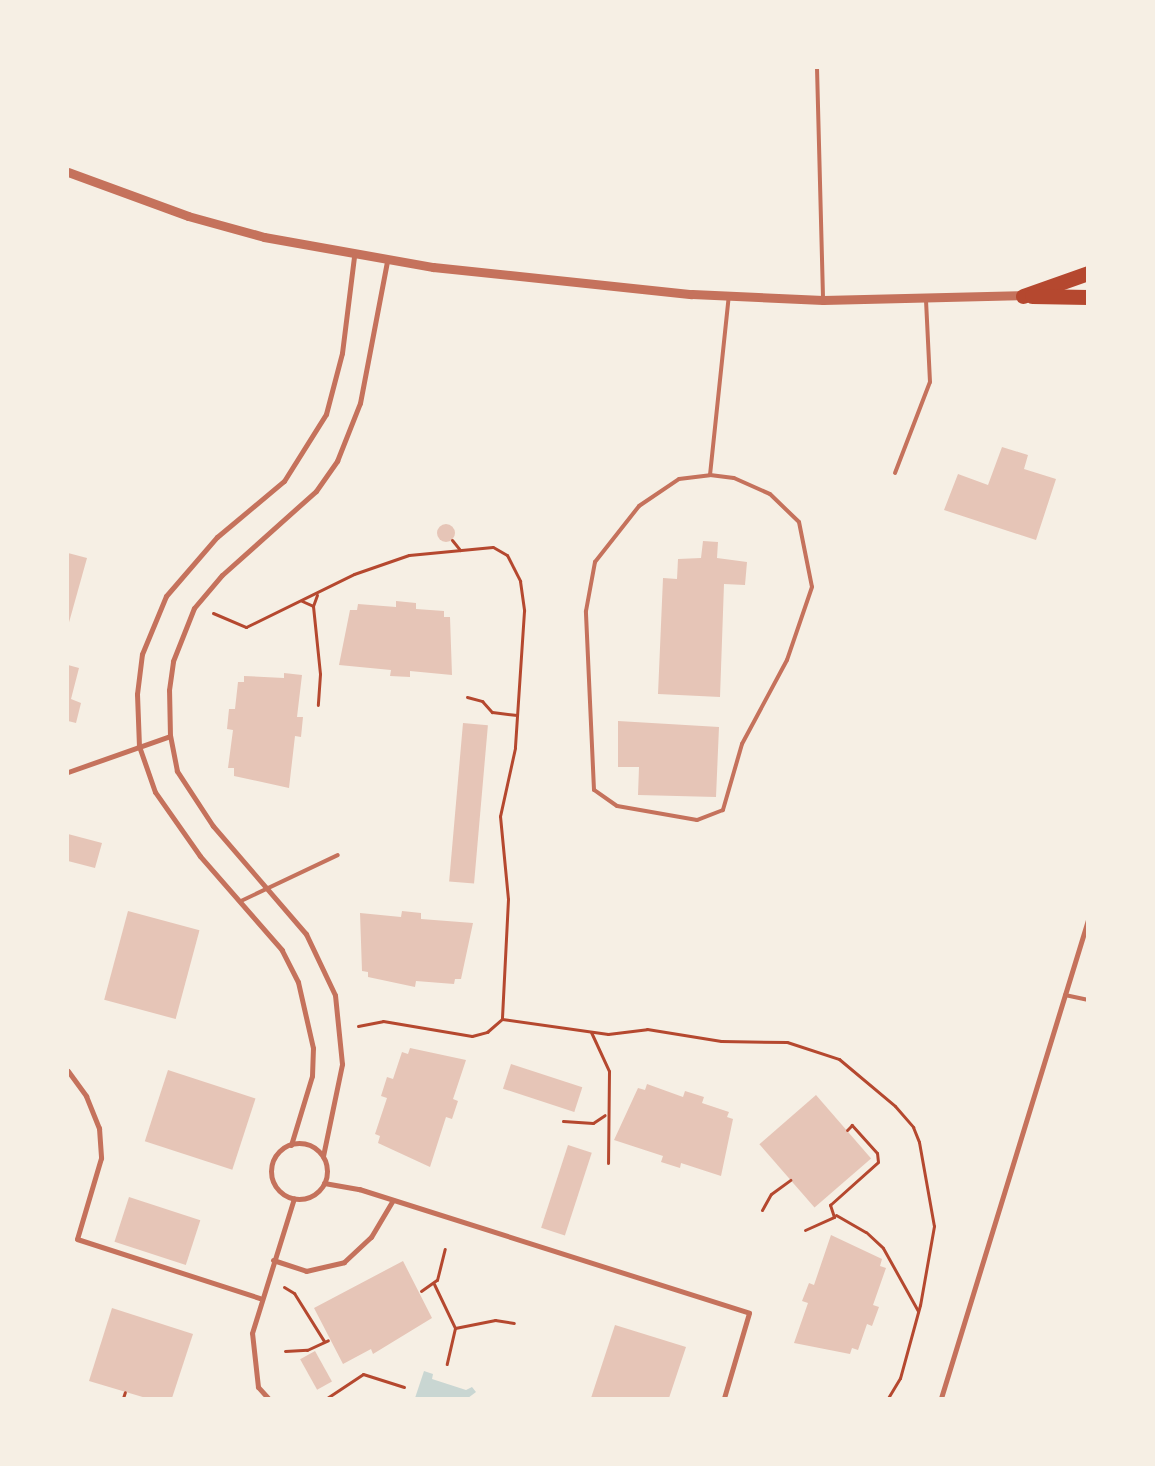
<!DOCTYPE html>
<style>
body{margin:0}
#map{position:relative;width:1155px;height:1466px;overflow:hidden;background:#f6efe4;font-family:Georgia,serif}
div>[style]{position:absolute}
.water>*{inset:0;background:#c9d6d2}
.building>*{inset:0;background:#e6c5b7;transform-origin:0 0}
.round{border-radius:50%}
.path>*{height:3px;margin:-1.5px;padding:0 1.5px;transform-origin:1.5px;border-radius:1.5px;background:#b5482f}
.service>*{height:4px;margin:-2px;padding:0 2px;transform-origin:2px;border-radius:2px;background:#c5725c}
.minor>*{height:5px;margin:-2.5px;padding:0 2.5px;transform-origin:2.5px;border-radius:2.5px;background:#c5725c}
.minor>.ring{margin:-2.5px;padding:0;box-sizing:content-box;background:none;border:5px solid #c5725c;border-radius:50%}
.tertiary>*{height:9px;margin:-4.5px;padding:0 4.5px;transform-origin:4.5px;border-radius:4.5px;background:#c5725c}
.motorway>*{height:15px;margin:-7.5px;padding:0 7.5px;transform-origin:7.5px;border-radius:7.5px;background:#b5482f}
span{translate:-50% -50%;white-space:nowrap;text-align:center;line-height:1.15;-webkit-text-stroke:4px #f6efe4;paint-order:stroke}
.frame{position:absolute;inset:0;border:69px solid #f6efe4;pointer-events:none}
</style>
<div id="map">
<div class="water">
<div style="clip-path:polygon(424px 1371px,433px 1374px,432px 1379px,466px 1390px,472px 1387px,476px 1392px,468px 1398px,415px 1398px)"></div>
</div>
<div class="building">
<div style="clip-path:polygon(1002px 447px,1028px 455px,1024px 469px,1056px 479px,1036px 540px,944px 510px,958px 474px,988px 485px)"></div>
<div class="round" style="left:437px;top:524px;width:18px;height:18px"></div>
<div style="clip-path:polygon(703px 541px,718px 542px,717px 558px,747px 562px,745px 585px,724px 584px,720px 697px,658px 694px,663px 578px,677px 579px,678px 559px,701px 558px)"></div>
<div style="clip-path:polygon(68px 553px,87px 558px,68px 626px)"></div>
<div style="clip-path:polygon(396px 601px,416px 603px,416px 609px,444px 611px,444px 617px,450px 617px,452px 675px,410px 671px,410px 677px,390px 676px,391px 670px,339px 665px,350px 610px,357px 610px,358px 604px,396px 607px)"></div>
<div style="clip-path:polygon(68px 665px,79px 668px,71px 699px,81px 703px,76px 723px,68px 721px)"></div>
<div style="clip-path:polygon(284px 673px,302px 675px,297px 717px,303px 717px,301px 737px,295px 736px,289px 788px,234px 776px,234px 768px,228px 768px,233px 730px,227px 729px,229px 709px,235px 709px,238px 682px,244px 682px,244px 676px,284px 678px)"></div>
<div style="clip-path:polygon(618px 721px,719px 727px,716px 797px,638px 795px,639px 767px,618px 767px)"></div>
<div style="left:463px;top:723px;width:25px;height:159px;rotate:5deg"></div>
<div style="clip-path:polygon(68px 834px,102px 843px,95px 868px,68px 861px)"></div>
<div style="left:128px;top:911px;width:74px;height:92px;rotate:15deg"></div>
<div style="clip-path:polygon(402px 911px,421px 913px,421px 919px,473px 923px,461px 979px,455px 979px,454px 984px,416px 981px,415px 987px,368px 977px,368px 972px,362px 971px,360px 913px,401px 917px)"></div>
<div style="clip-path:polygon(410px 1048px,466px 1060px,453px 1099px,458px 1101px,452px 1119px,446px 1117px,430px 1167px,378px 1143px,380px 1136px,375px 1134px,387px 1098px,381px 1096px,387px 1077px,393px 1079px,402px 1052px,408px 1054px)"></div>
<div style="left:511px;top:1064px;width:75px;height:26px;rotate:18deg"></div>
<div style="left:168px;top:1070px;width:92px;height:75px;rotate:18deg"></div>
<div style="clip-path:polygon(647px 1084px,683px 1097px,685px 1091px,704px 1097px,702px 1103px,729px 1112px,727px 1117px,733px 1119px,721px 1176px,681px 1163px,680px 1168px,661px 1162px,663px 1156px,614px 1140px,638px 1088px,645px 1090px)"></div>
<div style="left:816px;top:1095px;width:84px;height:75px;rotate:49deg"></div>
<div style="left:568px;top:1145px;width:25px;height:87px;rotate:18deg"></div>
<div style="left:129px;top:1197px;width:75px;height:47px;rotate:18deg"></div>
<div style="clip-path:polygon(831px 1235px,882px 1259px,880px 1266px,886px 1268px,873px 1305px,879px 1307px,872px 1326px,867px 1324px,858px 1350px,852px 1348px,850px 1354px,794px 1343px,808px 1303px,802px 1301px,809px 1283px,814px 1285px)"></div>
<div style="clip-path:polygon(403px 1261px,432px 1318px,373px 1354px,371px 1349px,343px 1364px,314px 1308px)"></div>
<div style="clip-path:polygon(112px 1308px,193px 1334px,172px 1398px,146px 1398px,89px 1381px)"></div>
<div style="clip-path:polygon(615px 1325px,686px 1347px,669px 1398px,591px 1398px)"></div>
<div style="left:315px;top:1351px;width:35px;height:17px;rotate:61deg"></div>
</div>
<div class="path">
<div style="left:452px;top:540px;width:13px;rotate:51deg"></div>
<div style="left:317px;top:595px;width:12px;rotate:110deg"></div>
<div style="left:313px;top:606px;width:68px;rotate:84.1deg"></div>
<div style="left:320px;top:674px;width:31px;rotate:94deg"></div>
<div style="left:302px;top:601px;width:12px;rotate:24deg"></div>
<div style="left:213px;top:613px;width:36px;rotate:23deg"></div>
<div style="left:246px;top:627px;width:120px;rotate:-26.1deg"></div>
<div style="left:354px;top:574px;width:58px;rotate:-19.1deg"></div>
<div style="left:409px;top:555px;width:84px;rotate:-5.4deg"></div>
<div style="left:493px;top:547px;width:16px;rotate:30deg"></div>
<div style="left:507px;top:555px;width:29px;rotate:63deg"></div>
<div style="left:520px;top:581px;width:30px;rotate:82deg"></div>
<div style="left:524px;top:611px;width:137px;rotate:93.8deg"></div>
<div style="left:515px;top:748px;width:70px;rotate:102.4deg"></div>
<div style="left:500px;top:816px;width:83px;rotate:84.5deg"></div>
<div style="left:508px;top:899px;width:120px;rotate:92.9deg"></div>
<div style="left:502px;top:1019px;width:107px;rotate:8.1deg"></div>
<div style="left:608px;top:1034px;width:39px;rotate:-7deg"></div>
<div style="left:647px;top:1029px;width:75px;rotate:9.2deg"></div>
<div style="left:721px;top:1041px;width:66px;rotate:0.9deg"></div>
<div style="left:787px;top:1042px;width:55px;rotate:18.1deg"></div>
<div style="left:839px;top:1059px;width:73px;rotate:40deg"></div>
<div style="left:895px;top:1106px;width:28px;rotate:49deg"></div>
<div style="left:913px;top:1127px;width:16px;rotate:68deg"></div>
<div style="left:919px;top:1142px;width:85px;rotate:79.9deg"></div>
<div style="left:934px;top:1226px;width:80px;rotate:100deg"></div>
<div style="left:920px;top:1305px;width:76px;rotate:105.3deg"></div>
<div style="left:900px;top:1378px;width:23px;rotate:121deg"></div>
<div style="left:467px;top:697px;width:16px;rotate:15deg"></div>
<div style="left:482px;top:701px;width:15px;rotate:48deg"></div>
<div style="left:492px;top:712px;width:25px;rotate:7deg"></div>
<div style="left:358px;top:1026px;width:25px;rotate:-11deg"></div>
<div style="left:383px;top:1021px;width:90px;rotate:9.6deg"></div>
<div style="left:472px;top:1036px;width:16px;rotate:-15deg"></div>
<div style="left:487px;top:1032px;width:20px;rotate:-41deg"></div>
<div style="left:591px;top:1032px;width:43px;rotate:65.2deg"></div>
<div style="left:609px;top:1071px;width:92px;rotate:90.6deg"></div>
<div style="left:563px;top:1121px;width:30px;rotate:4deg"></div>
<div style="left:593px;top:1123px;width:14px;rotate:-34deg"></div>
<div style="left:762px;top:1210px;width:18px;rotate:-61deg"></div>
<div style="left:771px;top:1194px;width:24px;rotate:-36deg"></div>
<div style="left:836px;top:1215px;width:34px;rotate:30deg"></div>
<div style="left:866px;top:1232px;width:23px;rotate:43deg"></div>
<div style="left:883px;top:1248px;width:72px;rotate:60.9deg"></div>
<div style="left:805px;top:1230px;width:32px;rotate:-24deg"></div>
<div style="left:834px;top:1217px;width:13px;rotate:-108deg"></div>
<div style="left:830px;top:1205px;width:64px;rotate:-41.9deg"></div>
<div style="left:878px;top:1162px;width:9px;rotate:-96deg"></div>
<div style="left:877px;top:1153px;width:38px;rotate:-132deg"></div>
<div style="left:852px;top:1125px;width:7px;rotate:135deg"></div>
<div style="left:434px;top:1284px;width:49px;rotate:64.5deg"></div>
<div style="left:455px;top:1328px;width:37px;rotate:103deg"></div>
<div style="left:284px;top:1287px;width:12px;rotate:31deg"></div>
<div style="left:294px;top:1293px;width:57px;rotate:58deg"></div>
<div style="left:421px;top:1291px;width:19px;rotate:-35deg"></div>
<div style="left:437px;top:1280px;width:32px;rotate:-76deg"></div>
<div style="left:455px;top:1328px;width:41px;rotate:-11.3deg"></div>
<div style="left:495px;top:1320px;width:19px;rotate:9deg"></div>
<div style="left:285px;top:1351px;width:22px;rotate:-3deg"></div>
<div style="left:307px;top:1350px;width:23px;rotate:-25deg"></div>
<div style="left:123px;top:1398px;width:6px;rotate:-72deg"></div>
<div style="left:228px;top:1398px;width:1px"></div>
<div style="left:327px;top:1398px;width:43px;rotate:-33.7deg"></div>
<div style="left:363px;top:1374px;width:43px;rotate:17.6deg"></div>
</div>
<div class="service">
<div style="left:817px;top:68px;width:232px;rotate:88.5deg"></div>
<div style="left:895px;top:473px;width:97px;rotate:-69deg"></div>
<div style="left:930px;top:382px;width:83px;rotate:-92.8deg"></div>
<div style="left:710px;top:475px;width:24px;rotate:7deg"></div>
<div style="left:734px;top:478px;width:39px;rotate:24deg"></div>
<div style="left:770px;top:494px;width:40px;rotate:44deg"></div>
<div style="left:799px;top:522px;width:66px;rotate:78.7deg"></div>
<div style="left:812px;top:587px;width:77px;rotate:108.9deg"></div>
<div style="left:787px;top:660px;width:95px;rotate:118.2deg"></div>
<div style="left:742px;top:744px;width:69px;rotate:106.1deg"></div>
<div style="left:723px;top:810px;width:28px;rotate:159deg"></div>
<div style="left:697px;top:820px;width:81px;rotate:-170.1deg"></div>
<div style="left:617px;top:806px;width:28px;rotate:-145deg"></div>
<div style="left:594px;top:790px;width:179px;rotate:-92.6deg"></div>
<div style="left:586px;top:611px;width:50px;rotate:-79.6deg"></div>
<div style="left:595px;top:562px;width:71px;rotate:-51.8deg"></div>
<div style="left:639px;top:506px;width:48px;rotate:-34deg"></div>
<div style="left:679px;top:479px;width:31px;rotate:-7deg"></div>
<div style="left:710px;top:475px;width:181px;rotate:-84deg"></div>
<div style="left:241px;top:901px;width:107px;rotate:-25.4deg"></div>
<div style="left:1065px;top:995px;width:24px;rotate:12deg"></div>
</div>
<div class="minor">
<div style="left:68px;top:772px;width:108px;rotate:-19.4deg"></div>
<div style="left:68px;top:1071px;width:31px;rotate:54deg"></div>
<div style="left:86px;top:1096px;width:35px;rotate:68deg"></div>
<div style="left:99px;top:1128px;width:30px;rotate:86deg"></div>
<div style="left:101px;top:1158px;width:84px;rotate:106.5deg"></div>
<div style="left:77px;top:1239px;width:192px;rotate:17.9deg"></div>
<div class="ring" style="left:271px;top:1143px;width:51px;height:51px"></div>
<div style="left:291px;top:1145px;width:72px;rotate:-73.1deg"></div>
<div style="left:312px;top:1076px;width:28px;rotate:-88deg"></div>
<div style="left:313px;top:1048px;width:68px;rotate:-102.8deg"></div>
<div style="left:298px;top:982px;width:36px;rotate:-117deg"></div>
<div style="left:282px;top:950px;width:125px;rotate:-131.1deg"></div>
<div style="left:200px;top:856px;width:78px;rotate:-125.1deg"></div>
<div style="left:155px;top:792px;width:49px;rotate:-109.2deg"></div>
<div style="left:139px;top:746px;width:52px;rotate:-92.2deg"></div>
<div style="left:137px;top:694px;width:40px;rotate:-82.9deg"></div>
<div style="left:142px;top:654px;width:63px;rotate:-67.5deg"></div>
<div style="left:166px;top:596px;width:78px;rotate:-49.2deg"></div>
<div style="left:217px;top:537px;width:87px;rotate:-39.9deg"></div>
<div style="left:284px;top:481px;width:79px;rotate:-57.9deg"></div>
<div style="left:326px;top:414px;width:63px;rotate:-75.3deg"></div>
<div style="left:342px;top:353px;width:98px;rotate:-82.9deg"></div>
<div style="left:323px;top:1156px;width:94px;rotate:-78.3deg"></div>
<div style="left:342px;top:1064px;width:69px;rotate:-95.8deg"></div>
<div style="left:335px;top:995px;width:68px;rotate:-115.4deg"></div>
<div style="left:306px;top:934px;width:143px;rotate:-130.7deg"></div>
<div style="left:213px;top:826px;width:66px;rotate:-123.2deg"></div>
<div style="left:177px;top:771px;width:36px;rotate:-101deg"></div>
<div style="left:170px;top:736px;width:46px;rotate:-91.2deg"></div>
<div style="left:169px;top:690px;width:29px;rotate:-82deg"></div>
<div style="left:173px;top:661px;width:57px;rotate:-68.4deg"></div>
<div style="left:194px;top:608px;width:43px;rotate:-49.7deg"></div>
<div style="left:222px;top:575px;width:126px;rotate:-41.8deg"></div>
<div style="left:316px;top:491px;width:37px;rotate:-55deg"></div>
<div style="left:337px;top:461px;width:62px;rotate:-68.4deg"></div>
<div style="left:360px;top:403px;width:145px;rotate:-79.2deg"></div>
<div style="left:324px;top:1183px;width:36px;rotate:10deg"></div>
<div style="left:359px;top:1189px;width:409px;rotate:17.6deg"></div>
<div style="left:749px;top:1313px;width:89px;rotate:106.4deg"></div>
<div style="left:273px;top:1260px;width:35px;rotate:18deg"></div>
<div style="left:306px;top:1271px;width:39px;rotate:-13deg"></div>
<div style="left:344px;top:1262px;width:37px;rotate:-43deg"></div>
<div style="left:371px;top:1237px;width:43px;rotate:-59.3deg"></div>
<div style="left:268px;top:1398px;width:15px;rotate:-132deg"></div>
<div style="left:258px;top:1387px;width:54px;rotate:-96.3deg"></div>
<div style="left:252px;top:1333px;width:141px;rotate:-72.7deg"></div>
<div style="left:941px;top:1398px;width:500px;rotate:-72.91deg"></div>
</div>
<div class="tertiary">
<div style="left:68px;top:172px;width:128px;rotate:20.1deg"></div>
<div style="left:188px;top:216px;width:79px;rotate:15.4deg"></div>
<div style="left:264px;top:237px;width:172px;rotate:10.1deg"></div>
<div style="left:433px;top:267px;width:260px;rotate:6deg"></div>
<div style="left:692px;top:294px;width:131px;rotate:2.6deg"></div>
<div style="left:823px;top:300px;width:204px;rotate:-1.4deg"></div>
</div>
<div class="motorway">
<div style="left:1023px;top:296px;width:69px;rotate:-19.5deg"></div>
<div style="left:1032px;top:296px;width:56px;rotate:1deg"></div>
</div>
<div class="frame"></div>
</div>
